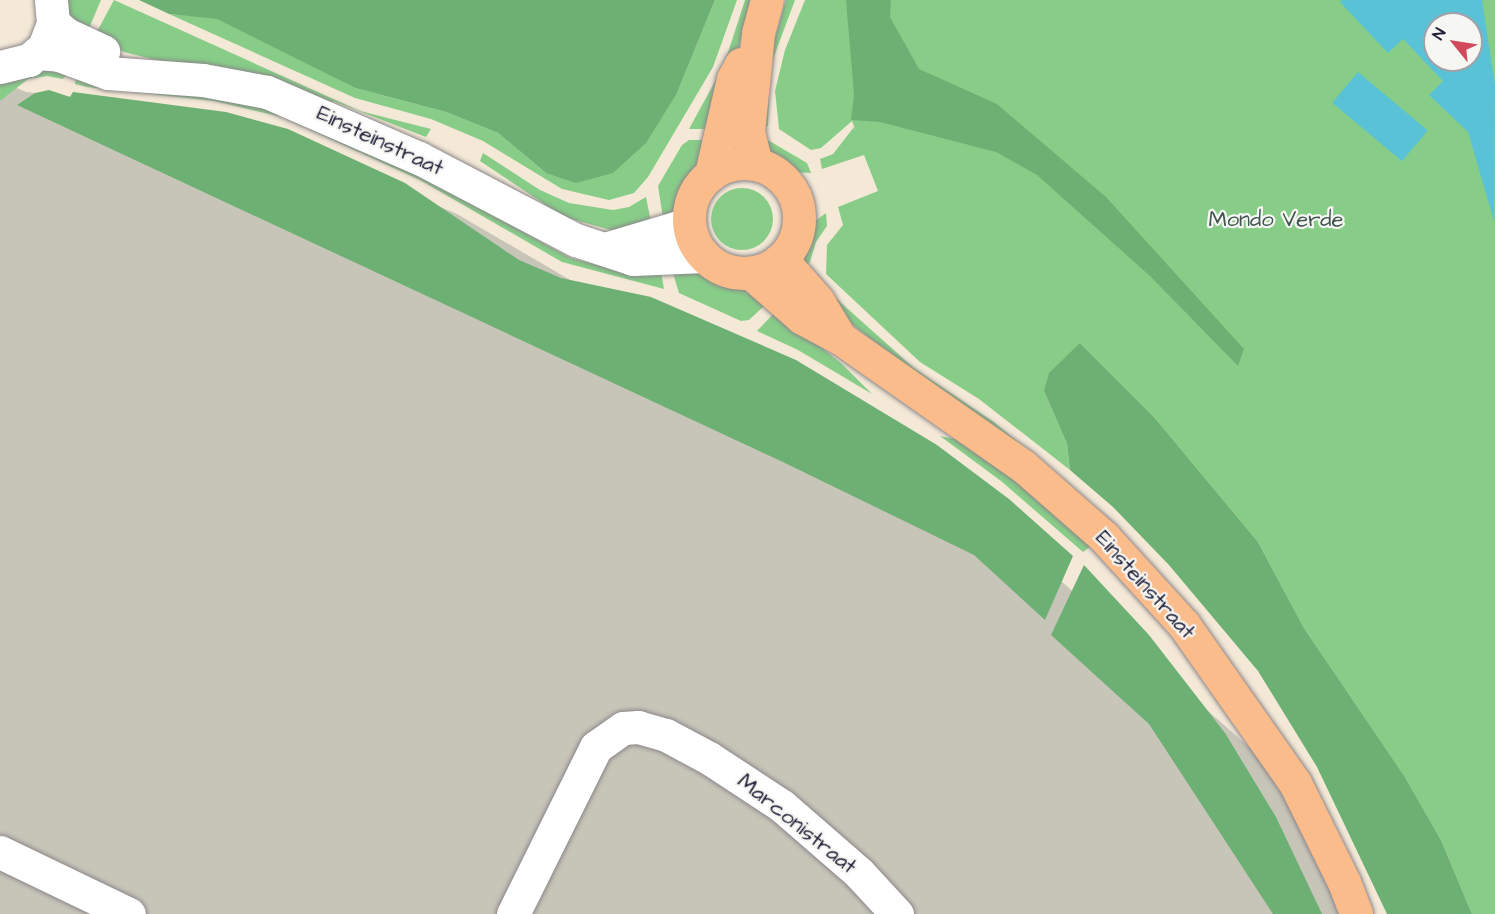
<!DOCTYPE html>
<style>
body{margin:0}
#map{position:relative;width:1495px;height:914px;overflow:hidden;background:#f4e9d7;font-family:"Architects Daughter",sans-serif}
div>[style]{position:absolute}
.industrial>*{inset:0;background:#c7c4b8}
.green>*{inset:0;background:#87cd88}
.round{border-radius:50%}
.forest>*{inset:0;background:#6db074}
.water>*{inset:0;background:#5ac2d7;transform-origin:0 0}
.roads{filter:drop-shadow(0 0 2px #8b8689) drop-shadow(0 0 2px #8b8689)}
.minor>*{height:33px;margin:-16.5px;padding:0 16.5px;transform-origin:16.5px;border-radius:16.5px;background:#fff}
.major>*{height:33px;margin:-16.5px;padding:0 16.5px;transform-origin:16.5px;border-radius:16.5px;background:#fabc8b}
.major>.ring{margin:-16.5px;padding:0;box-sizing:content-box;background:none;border:33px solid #fabc8b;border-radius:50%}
span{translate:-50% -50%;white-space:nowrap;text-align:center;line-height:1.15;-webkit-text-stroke:4.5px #f6f6f2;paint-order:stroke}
.street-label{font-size:22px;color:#22223b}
.park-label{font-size:22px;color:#405552}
.north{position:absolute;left:1423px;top:12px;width:60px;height:60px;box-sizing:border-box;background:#f6f6f2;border:2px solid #a1a1a9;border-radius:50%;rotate:300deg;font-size:16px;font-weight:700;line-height:24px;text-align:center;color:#22223b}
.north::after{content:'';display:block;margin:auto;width:21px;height:27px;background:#d1495b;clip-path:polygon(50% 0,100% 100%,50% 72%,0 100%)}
</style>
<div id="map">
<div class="industrial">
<div style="clip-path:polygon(0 81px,26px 92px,216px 112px,457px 214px,632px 316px,950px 483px,1267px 763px,1342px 914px,0 914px)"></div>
</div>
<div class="green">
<div style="clip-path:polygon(57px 0,101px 0,87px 33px,77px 30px)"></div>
<div style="clip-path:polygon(114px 0,360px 111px,431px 129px,426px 137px,333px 101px,331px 104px,124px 52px,94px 37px)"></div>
<div style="clip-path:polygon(715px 0,737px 0,713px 67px,648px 177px,634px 193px,609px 200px,562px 189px,483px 141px,431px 119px,355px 98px,169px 14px,217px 18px,355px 88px,446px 112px,498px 133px,546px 173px,677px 93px)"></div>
<div style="clip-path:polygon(745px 0,753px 0,739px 46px,723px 82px,712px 129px,689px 129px,724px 65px)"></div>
<div style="clip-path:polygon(786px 0,795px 0,770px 67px,768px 126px,757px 128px,758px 97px)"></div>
<div style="clip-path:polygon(evenodd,805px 0,1495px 0,1495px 914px,1472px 914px,1441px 840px,1405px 777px,1304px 628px,1258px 542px,1155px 418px,1080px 343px,1044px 391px,1067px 444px,1070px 470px,979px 399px,920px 362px,826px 274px,827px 245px,843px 225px,838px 207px,878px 191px,864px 155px,822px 169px,820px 159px,833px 154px,854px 127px,857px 134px,852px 121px,821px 148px,811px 150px,779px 129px,775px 91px,785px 50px,805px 0,1435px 24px,1471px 24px,1471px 60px,1435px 60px,1435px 24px)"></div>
<div style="clip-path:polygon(35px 67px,69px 71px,63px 79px,47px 76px,28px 79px,0 101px,0 79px)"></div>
<div style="clip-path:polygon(76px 77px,260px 106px,415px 172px,570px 258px,621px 271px,661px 271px,664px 289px,562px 262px,420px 180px,282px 117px,214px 101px,87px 87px,75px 84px)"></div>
<div style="clip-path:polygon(766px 139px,807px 163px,811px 173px,794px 172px,778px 164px,763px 149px)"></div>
<div style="clip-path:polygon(689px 140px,710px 140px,700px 168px,672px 211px,663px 218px,658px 186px,682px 145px)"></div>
<div style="clip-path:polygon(483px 153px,540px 190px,569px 203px,613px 210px,629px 207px,646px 197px,652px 227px,611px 230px,564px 217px,480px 161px)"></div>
<div class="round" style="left:711px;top:188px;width:62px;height:62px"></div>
<div style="clip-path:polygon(826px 213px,827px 226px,816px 242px,810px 262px,802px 268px,804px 239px,815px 221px)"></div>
<div style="clip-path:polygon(696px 269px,745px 286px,764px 306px,749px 320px,741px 321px,679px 293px,672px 270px)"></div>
<div style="clip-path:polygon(820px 284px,915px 369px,994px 422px,1114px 523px,1110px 526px,858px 329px,829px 303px)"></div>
<div style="clip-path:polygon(776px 311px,842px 364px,872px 394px,798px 350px,757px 331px)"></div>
<div style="clip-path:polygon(940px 436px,964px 441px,1056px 513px,1091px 546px,1083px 552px,1001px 481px)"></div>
</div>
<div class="forest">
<div style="clip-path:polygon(139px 0,715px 0,677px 93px,646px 143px,613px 173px,576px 183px,546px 173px,498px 133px,446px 112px,355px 88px,217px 19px,169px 14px)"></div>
<div style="clip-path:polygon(846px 0,891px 0,890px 17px,919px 69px,997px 104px,1106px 197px,1244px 349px,1238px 366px,1150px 276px,1037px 175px,996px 152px,880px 122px,851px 120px,854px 95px)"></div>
<div style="clip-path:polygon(49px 90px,70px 97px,73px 92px,226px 112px,288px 129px,405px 183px,519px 260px,561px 278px,651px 297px,796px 360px,937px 445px,1009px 499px,1073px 556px,1045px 620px,974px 555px,785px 463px,17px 105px,35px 93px)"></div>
<div style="clip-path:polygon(1080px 343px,1155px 418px,1258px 542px,1304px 628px,1405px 777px,1441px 840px,1472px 914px,1387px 914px,1317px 767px,1258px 671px,1169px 565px,1113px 507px,1070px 470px,1067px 444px,1044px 391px,1049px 373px)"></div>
<div style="clip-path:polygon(1084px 565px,1149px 635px,1225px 733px,1276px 817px,1322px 914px,1273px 914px,1149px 724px,1051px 635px)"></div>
</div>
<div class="water">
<div style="clip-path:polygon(evenodd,1342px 0,1482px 0,1495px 85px,1494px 221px,1468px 132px,1429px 95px,1443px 81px,1403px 39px,1388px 53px,1340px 2px,1342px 0,1435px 24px,1471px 24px,1471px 60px,1435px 60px,1435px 24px)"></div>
<div style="left:1358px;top:72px;width:91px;height:40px;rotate:40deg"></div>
</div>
<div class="roads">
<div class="minor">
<div style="left:53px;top:23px;width:17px;rotate:40deg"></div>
<div style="left:66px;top:34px;width:41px;rotate:24.7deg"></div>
<div style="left:38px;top:53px;width:21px;rotate:5deg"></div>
<div style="left:59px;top:55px;width:52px;rotate:20.2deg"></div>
<div style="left:108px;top:73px;width:95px;rotate:4.2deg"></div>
<div style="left:203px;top:80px;width:65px;rotate:10.6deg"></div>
<div style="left:267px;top:92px;width:166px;rotate:23.5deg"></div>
<div style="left:419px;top:158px;width:177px;rotate:27.6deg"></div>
<div style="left:576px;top:240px;width:60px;rotate:18.4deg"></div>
<div style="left:633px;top:259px;width:71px;rotate:-2.4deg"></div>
<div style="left:0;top:67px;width:30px;rotate:-14deg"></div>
<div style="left:29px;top:60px;width:20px;rotate:-41deg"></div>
<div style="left:44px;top:47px;width:26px;rotate:-69deg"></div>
<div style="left:53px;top:23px;width:23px;rotate:-95deg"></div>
<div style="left:608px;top:248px;width:84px;rotate:-16.5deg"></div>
<div style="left:0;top:852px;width:143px;rotate:25.7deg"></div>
<div style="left:513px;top:914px;width:186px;rotate:-63.6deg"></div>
<div style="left:596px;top:747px;width:33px;rotate:-35deg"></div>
<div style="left:623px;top:728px;width:15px;rotate:-4deg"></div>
<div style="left:638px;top:727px;width:29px;rotate:16deg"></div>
<div style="left:666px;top:735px;width:49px;rotate:28.1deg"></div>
<div style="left:709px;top:758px;width:87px;rotate:33.3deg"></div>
<div style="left:782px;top:806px;width:102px;rotate:41deg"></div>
<div style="left:859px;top:873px;width:56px;rotate:47.2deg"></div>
</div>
<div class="major">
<div class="ring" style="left:689px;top:163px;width:77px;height:77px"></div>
<div style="left:756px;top:164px;width:33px;rotate:-104deg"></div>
<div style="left:748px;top:132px;width:100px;rotate:-84.2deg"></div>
<div style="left:758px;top:33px;width:34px;rotate:-75deg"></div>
<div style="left:711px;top:174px;width:98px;rotate:-77deg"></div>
<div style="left:733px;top:79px;width:17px;rotate:-62deg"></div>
<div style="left:781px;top:259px;width:56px;rotate:48.6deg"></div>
<div style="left:818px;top:301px;width:41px;rotate:59deg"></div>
<div style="left:751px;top:273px;width:68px;rotate:41.4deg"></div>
<div style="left:802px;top:318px;width:43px;rotate:27.8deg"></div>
<div style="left:840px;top:338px;width:223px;rotate:35deg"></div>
<div style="left:1023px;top:466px;width:108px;rotate:41.2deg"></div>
<div style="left:1104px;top:537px;width:119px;rotate:47.7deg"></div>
<div style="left:1184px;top:625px;width:193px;rotate:54.9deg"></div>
<div style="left:1295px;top:783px;width:110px;rotate:63.7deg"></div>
<div style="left:1344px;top:882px;width:34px;rotate:69deg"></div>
</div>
</div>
<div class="street-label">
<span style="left:380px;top:141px;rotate:25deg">Einsteinstraat</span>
<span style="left:1145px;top:585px;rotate:48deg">Einsteinstraat</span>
<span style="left:797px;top:824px;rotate:39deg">Marconistraat</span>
</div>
<div class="park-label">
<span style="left:1276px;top:220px">Mondo Verde</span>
</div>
<div class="north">N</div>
</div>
